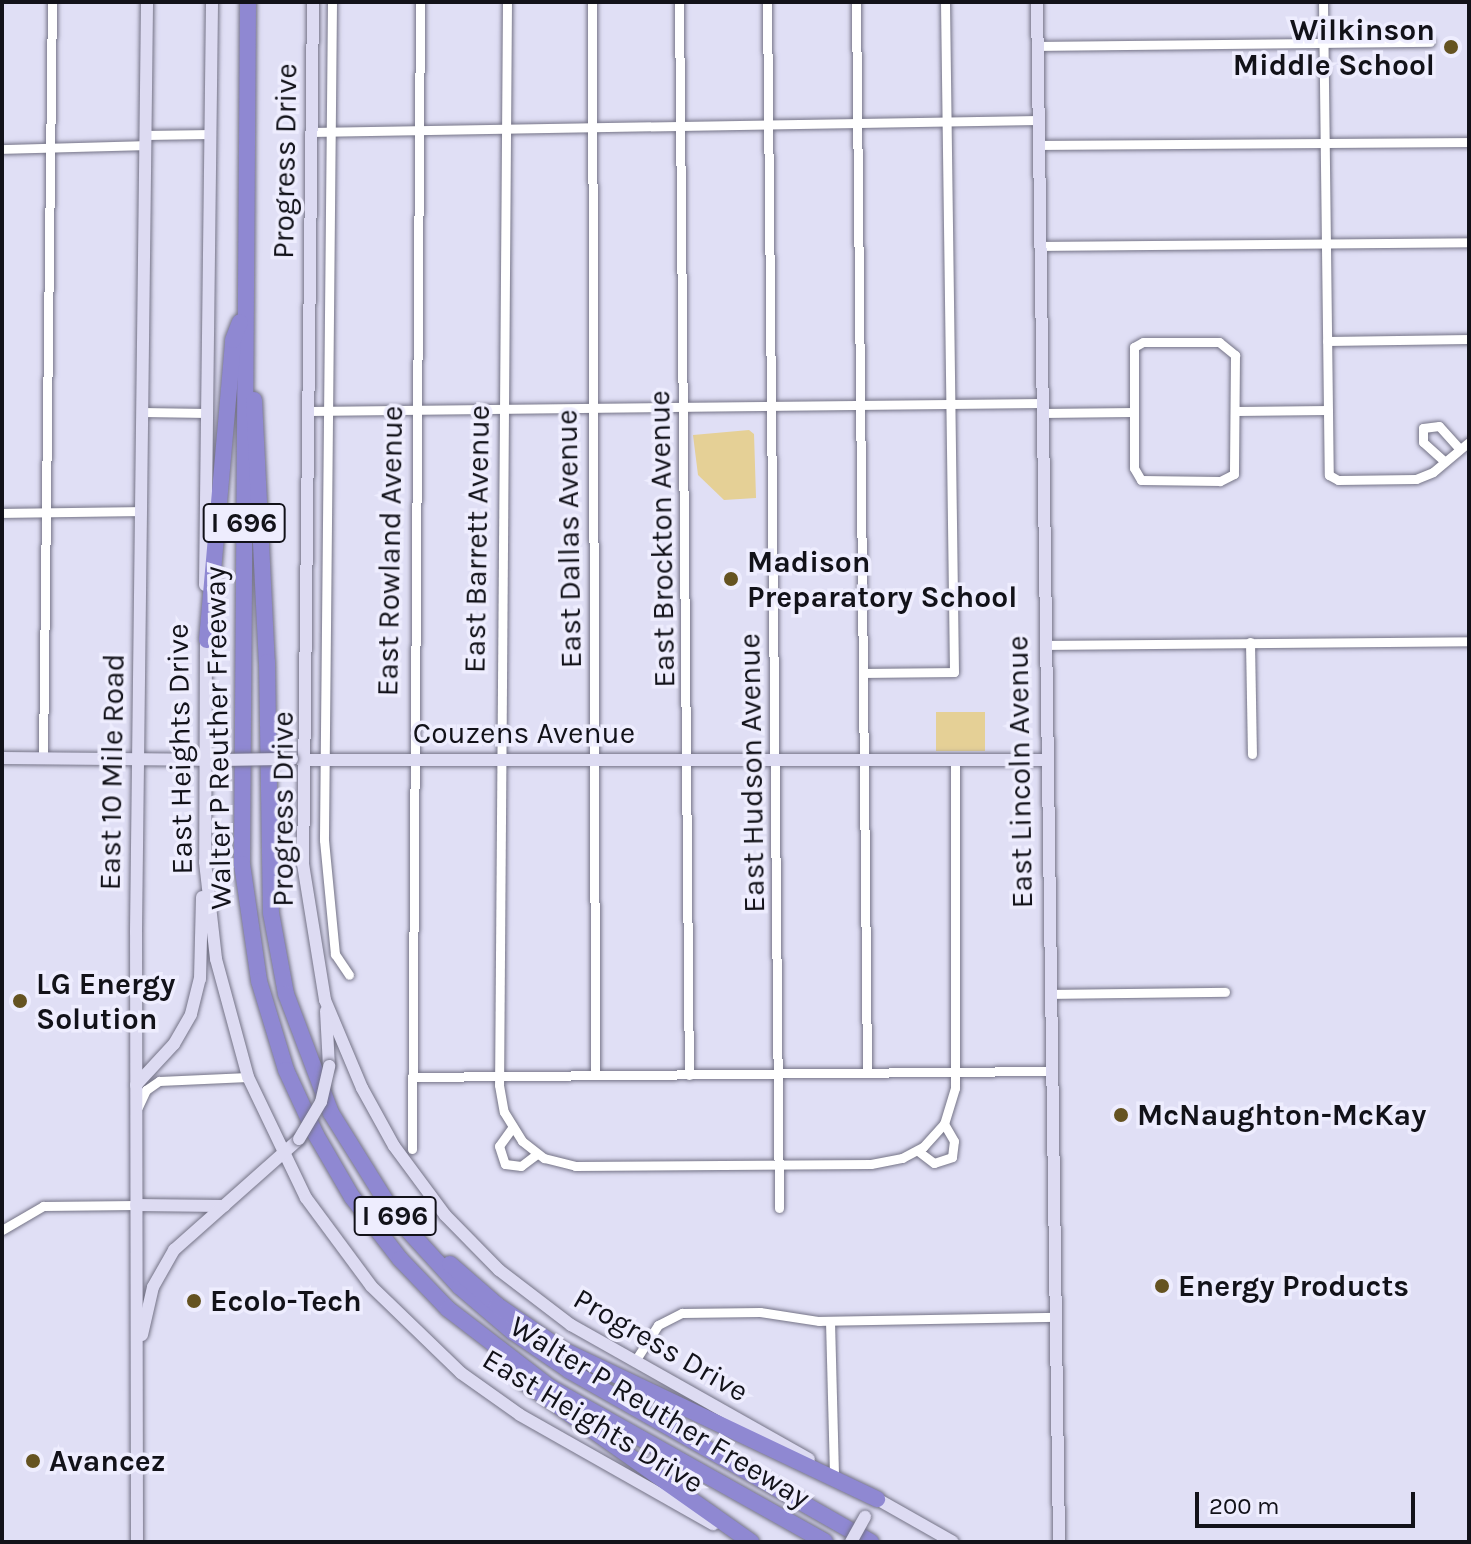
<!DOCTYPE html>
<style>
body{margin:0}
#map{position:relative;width:1471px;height:1544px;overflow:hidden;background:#e0dff5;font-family:Karla,sans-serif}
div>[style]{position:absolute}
.green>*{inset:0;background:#e5d096;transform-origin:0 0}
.roads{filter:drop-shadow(0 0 2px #747386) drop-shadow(0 0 2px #747386)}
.street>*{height:9px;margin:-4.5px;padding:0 4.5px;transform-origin:4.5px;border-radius:4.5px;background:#fff}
.secondary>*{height:12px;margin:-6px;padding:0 6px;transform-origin:6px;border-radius:6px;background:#dddbf2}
.highway>*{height:16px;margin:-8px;padding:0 8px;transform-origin:8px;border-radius:8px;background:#8f88d2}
.bridges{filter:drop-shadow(0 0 2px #747386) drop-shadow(0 0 2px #747386)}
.secondary-bridge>*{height:12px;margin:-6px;padding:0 6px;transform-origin:6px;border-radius:6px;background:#dddbf2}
.dots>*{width:22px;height:22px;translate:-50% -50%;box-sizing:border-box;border:4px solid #eeedfe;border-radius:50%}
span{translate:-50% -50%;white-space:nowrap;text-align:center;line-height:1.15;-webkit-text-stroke:7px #eeedfe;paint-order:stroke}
.shield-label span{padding:2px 6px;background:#eeedfe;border:2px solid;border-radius:6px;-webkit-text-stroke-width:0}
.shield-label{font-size:28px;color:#121219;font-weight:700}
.poi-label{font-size:30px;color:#121219;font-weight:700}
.right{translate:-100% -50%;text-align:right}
.left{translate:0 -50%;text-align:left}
.street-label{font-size:30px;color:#121219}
.frame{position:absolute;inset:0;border:4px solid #121219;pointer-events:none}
.scale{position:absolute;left:1195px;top:1492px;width:220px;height:36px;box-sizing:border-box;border:4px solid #121219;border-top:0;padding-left:10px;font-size:24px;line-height:28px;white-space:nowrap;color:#121219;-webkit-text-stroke:6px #eeedfe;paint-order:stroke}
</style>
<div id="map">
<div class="green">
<div style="clip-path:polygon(749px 430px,754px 434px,756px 498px,724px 500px,698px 475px,693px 435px)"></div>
<div style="left:936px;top:712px;width:49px;height:39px"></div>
</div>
<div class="roads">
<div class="street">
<div style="left:332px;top:2px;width:838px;rotate:90.55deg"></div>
<div style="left:324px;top:840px;width:115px;rotate:84.5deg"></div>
<div style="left:335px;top:954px;width:25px;rotate:56deg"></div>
<div style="left:507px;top:2px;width:1083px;rotate:90.42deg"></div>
<div style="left:499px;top:1085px;width:27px;rotate:80deg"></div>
<div style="left:504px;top:1112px;width:34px;rotate:58deg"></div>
<div style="left:522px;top:1141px;width:28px;rotate:38deg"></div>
<div style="left:544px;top:1158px;width:32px;rotate:14deg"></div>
<div style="left:575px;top:1166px;width:296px;rotate:-0.4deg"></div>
<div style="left:871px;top:1164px;width:32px;rotate:-11deg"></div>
<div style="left:902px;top:1158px;width:24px;rotate:-28deg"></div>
<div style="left:923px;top:1147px;width:31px;rotate:-48deg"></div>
<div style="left:944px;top:1124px;width:38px;rotate:-73deg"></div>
<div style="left:955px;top:1088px;width:328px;rotate:-90deg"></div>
<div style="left:592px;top:2px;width:1073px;rotate:89.84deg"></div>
<div style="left:679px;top:2px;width:1073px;rotate:89.47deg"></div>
<div style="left:767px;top:2px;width:1206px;rotate:89.43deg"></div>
<div style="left:856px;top:2px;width:1071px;rotate:89.41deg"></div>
<div style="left:1323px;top:2px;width:473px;rotate:89.3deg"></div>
<div style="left:1329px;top:475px;width:10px;rotate:29deg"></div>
<div style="left:1338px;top:480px;width:78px;rotate:-0.7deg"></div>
<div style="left:1416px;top:479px;width:18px;rotate:-22deg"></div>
<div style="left:1433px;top:472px;width:47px;rotate:-39.8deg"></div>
<div style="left:1037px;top:46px;width:393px;rotate:-0.6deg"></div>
<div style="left:311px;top:132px;width:727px;rotate:-0.95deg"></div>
<div style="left:145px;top:135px;width:66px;rotate:-0.9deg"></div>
<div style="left:1038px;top:145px;width:431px;rotate:-0.4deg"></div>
<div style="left:2px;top:149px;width:143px;rotate:-1.6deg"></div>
<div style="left:1039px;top:246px;width:430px;rotate:-0.5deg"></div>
<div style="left:1327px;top:341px;width:142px;rotate:-0.8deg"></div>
<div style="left:1219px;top:342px;width:21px;rotate:39deg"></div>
<div style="left:1235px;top:355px;width:119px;rotate:90.5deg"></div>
<div style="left:1234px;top:474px;width:16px;rotate:153deg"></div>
<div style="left:1220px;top:481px;width:79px;rotate:-179.3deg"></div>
<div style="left:1141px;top:480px;width:14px;rotate:-120deg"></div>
<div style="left:1134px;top:468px;width:121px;rotate:-90deg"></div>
<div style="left:1134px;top:347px;width:10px;rotate:-29deg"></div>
<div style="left:1143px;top:342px;width:76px"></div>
<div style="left:308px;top:411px;width:734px;rotate:-0.62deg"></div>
<div style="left:1236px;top:411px;width:92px;rotate:-0.6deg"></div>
<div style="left:142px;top:412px;width:66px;rotate:0.9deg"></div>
<div style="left:1042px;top:413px;width:91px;rotate:-0.6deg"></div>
<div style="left:1444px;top:461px;width:28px;rotate:-138deg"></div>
<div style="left:1423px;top:442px;width:14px;rotate:-90deg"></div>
<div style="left:1423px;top:428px;width:16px;rotate:-7deg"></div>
<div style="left:1439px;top:426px;width:28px;rotate:48deg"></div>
<div style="left:2px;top:513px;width:139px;rotate:-0.8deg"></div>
<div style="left:1250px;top:642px;width:112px;rotate:89deg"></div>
<div style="left:1044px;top:645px;width:425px;rotate:-0.5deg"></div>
<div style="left:865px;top:673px;width:89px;rotate:-0.6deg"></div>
<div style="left:954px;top:672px;width:670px;rotate:-90.77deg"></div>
<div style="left:43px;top:757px;width:755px;rotate:-89.32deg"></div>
<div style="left:1049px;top:994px;width:176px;rotate:-0.7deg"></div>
<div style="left:412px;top:1077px;width:639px;rotate:-0.54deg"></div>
<div style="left:138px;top:1107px;width:19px;rotate:-65deg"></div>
<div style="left:146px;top:1090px;width:16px;rotate:-35deg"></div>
<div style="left:159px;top:1081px;width:89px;rotate:-2.6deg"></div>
<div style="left:512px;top:1128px;width:22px;rotate:126deg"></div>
<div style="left:499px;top:1146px;width:19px;rotate:72deg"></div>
<div style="left:505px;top:1164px;width:16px;rotate:7deg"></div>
<div style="left:521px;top:1166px;width:20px;rotate:-37deg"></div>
<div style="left:412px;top:1149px;width:1147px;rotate:-89.6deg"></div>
<div style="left:918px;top:1151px;width:20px;rotate:37deg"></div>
<div style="left:934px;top:1163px;width:19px;rotate:-18deg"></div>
<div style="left:952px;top:1157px;width:16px;rotate:-83deg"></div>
<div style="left:954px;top:1141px;width:20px;rotate:-120deg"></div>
<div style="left:2px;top:1230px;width:48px;rotate:-30.3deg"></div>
<div style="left:43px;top:1206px;width:93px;rotate:-0.6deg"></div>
<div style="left:830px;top:1321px;width:152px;rotate:88.5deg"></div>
<div style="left:635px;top:1361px;width:43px;rotate:-57.4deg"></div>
<div style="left:658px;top:1325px;width:27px;rotate:-27deg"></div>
<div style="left:682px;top:1313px;width:78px;rotate:-0.7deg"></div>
<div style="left:760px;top:1312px;width:60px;rotate:8.7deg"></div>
<div style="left:819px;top:1321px;width:236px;rotate:-1deg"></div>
</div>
<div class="secondary">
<div style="left:313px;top:2px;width:862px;rotate:90.66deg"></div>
<div style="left:303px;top:864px;width:138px;rotate:80.8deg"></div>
<div style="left:325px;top:1000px;width:95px;rotate:67.2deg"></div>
<div style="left:362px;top:1088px;width:66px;rotate:61.1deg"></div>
<div style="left:394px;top:1146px;width:86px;rotate:53.5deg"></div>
<div style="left:445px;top:1215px;width:77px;rotate:45.5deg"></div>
<div style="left:499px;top:1270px;width:91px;rotate:37.4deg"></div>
<div style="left:571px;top:1325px;width:273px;rotate:29.4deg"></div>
<div style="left:1037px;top:2px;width:1540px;rotate:89.18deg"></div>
<div style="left:205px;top:585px;width:583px;rotate:-89.31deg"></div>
<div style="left:206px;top:632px;width:230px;rotate:90.2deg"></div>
<div style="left:205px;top:862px;width:98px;rotate:83.5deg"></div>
<div style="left:216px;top:959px;width:122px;rotate:74.8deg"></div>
<div style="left:248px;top:1077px;width:134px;rotate:64.4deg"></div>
<div style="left:306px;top:1198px;width:109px;rotate:53.5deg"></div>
<div style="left:371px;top:1286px;width:125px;rotate:44deg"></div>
<div style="left:461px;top:1373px;width:72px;rotate:35.4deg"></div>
<div style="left:520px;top:1415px;width:222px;rotate:29.5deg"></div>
<div style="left:2px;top:758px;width:224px;rotate:0.5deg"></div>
<div style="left:301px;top:760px;width:745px"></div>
<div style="left:326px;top:1011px;width:55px;rotate:86.9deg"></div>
<div style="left:136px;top:1085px;width:56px;rotate:-47.2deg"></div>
<div style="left:174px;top:1044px;width:34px;rotate:-60deg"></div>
<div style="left:191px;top:1014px;width:36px;rotate:-76deg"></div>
<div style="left:200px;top:979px;width:82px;rotate:-88.6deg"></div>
<div style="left:136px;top:1205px;width:88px;rotate:0.7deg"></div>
<div style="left:142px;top:1335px;width:49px;rotate:-77.1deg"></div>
<div style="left:153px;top:1287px;width:43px;rotate:-60.4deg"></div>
<div style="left:174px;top:1250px;width:167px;rotate:-41.6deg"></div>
<div style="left:870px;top:1495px;width:95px;rotate:29.5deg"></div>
<div style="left:137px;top:1542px;width:610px;rotate:-90.09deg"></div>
<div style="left:136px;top:932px;width:930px;rotate:-89.32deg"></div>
</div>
<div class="highway">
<div style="left:248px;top:2px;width:862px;rotate:90.4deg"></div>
<div style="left:242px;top:864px;width:118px;rotate:81.7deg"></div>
<div style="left:259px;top:981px;width:93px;rotate:73.1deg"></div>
<div style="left:286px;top:1070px;width:72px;rotate:65.2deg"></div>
<div style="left:316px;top:1135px;width:72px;rotate:59.9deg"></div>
<div style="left:352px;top:1197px;width:78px;rotate:52.3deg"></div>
<div style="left:400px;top:1259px;width:69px;rotate:46.2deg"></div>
<div style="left:448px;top:1309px;width:130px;rotate:37.5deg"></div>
<div style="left:551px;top:1388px;width:314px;rotate:29.3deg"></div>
<div style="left:254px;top:400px;width:262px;rotate:87.2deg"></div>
<div style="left:267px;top:662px;width:251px;rotate:89.1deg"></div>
<div style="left:271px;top:913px;width:82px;rotate:79.5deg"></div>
<div style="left:286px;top:994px;width:127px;rotate:69.3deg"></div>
<div style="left:331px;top:1113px;width:121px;rotate:58.1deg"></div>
<div style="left:395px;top:1216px;width:96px;rotate:47.5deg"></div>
<div style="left:460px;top:1287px;width:70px;rotate:40.3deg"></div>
<div style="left:513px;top:1332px;width:69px;rotate:34.4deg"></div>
<div style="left:570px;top:1371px;width:346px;rotate:29.6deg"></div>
<div style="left:207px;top:640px;width:301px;rotate:-85deg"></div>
<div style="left:233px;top:340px;width:19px;rotate:-69deg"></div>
<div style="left:450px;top:1264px;width:62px;rotate:41.1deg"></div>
<div style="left:497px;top:1305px;width:78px;rotate:34.5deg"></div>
<div style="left:561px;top:1349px;width:350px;rotate:25.4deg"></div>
<div style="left:520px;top:1379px;width:283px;rotate:35.2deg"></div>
</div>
</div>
<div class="bridges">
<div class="secondary-bridge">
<div style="left:226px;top:760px;width:66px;rotate:-0.9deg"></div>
<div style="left:299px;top:1139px;width:43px;rotate:-59.3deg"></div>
<div style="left:321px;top:1102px;width:37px;rotate:-77deg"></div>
<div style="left:851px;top:1542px;width:29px;rotate:-61deg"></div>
</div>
</div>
<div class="dots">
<div style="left:1451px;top:47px;background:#655321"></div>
<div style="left:731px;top:579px;background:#655321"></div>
<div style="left:20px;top:1001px;background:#655321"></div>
<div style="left:1121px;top:1115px;background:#655321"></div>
<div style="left:1162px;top:1286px;background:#655321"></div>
<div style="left:194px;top:1301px;background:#655321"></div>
<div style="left:33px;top:1461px;background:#655321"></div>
</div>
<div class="shield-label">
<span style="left:244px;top:523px">I 696</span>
<span style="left:395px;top:1216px">I 696</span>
</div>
<div class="poi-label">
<span class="right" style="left:1435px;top:47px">Wilkinson<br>Middle School</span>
<span class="left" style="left:747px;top:579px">Madison<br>Preparatory School</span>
<span class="left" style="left:36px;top:1001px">LG Energy<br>Solution</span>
<span class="left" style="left:1137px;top:1115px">McNaughton-McKay</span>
<span class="left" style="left:1178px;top:1286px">Energy Products</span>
<span class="left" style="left:210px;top:1301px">Ecolo-Tech</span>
<span class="left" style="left:49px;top:1461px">Avancez</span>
</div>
<div class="street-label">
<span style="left:285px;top:161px;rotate:-89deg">Progress Drive</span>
<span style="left:477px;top:539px;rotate:-89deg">East Barrett Avenue</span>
<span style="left:569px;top:539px;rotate:-91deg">East Dallas Avenue</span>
<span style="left:662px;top:539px;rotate:-91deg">East Brockton Avenue</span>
<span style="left:390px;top:551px;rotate:-89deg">East Rowland Avenue</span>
<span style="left:524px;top:733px">Couzens Avenue</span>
<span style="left:218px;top:738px;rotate:-91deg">Walter P Reuther Freeway</span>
<span style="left:180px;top:749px;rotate:-91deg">East Heights Drive</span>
<span style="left:112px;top:772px;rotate:-89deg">East 10 Mile Road</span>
<span style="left:1020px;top:772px;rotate:-91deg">East Lincoln Avenue</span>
<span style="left:752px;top:773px;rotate:-91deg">East Hudson Avenue</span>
<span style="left:283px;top:809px;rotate:-90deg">Progress Drive</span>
<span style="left:661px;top:1345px;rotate:30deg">Progress Drive</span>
<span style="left:660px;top:1412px;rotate:31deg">Walter P Reuther Freeway</span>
<span style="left:593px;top:1421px;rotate:31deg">East Heights Drive</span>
</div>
<div class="frame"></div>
<div class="scale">200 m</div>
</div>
